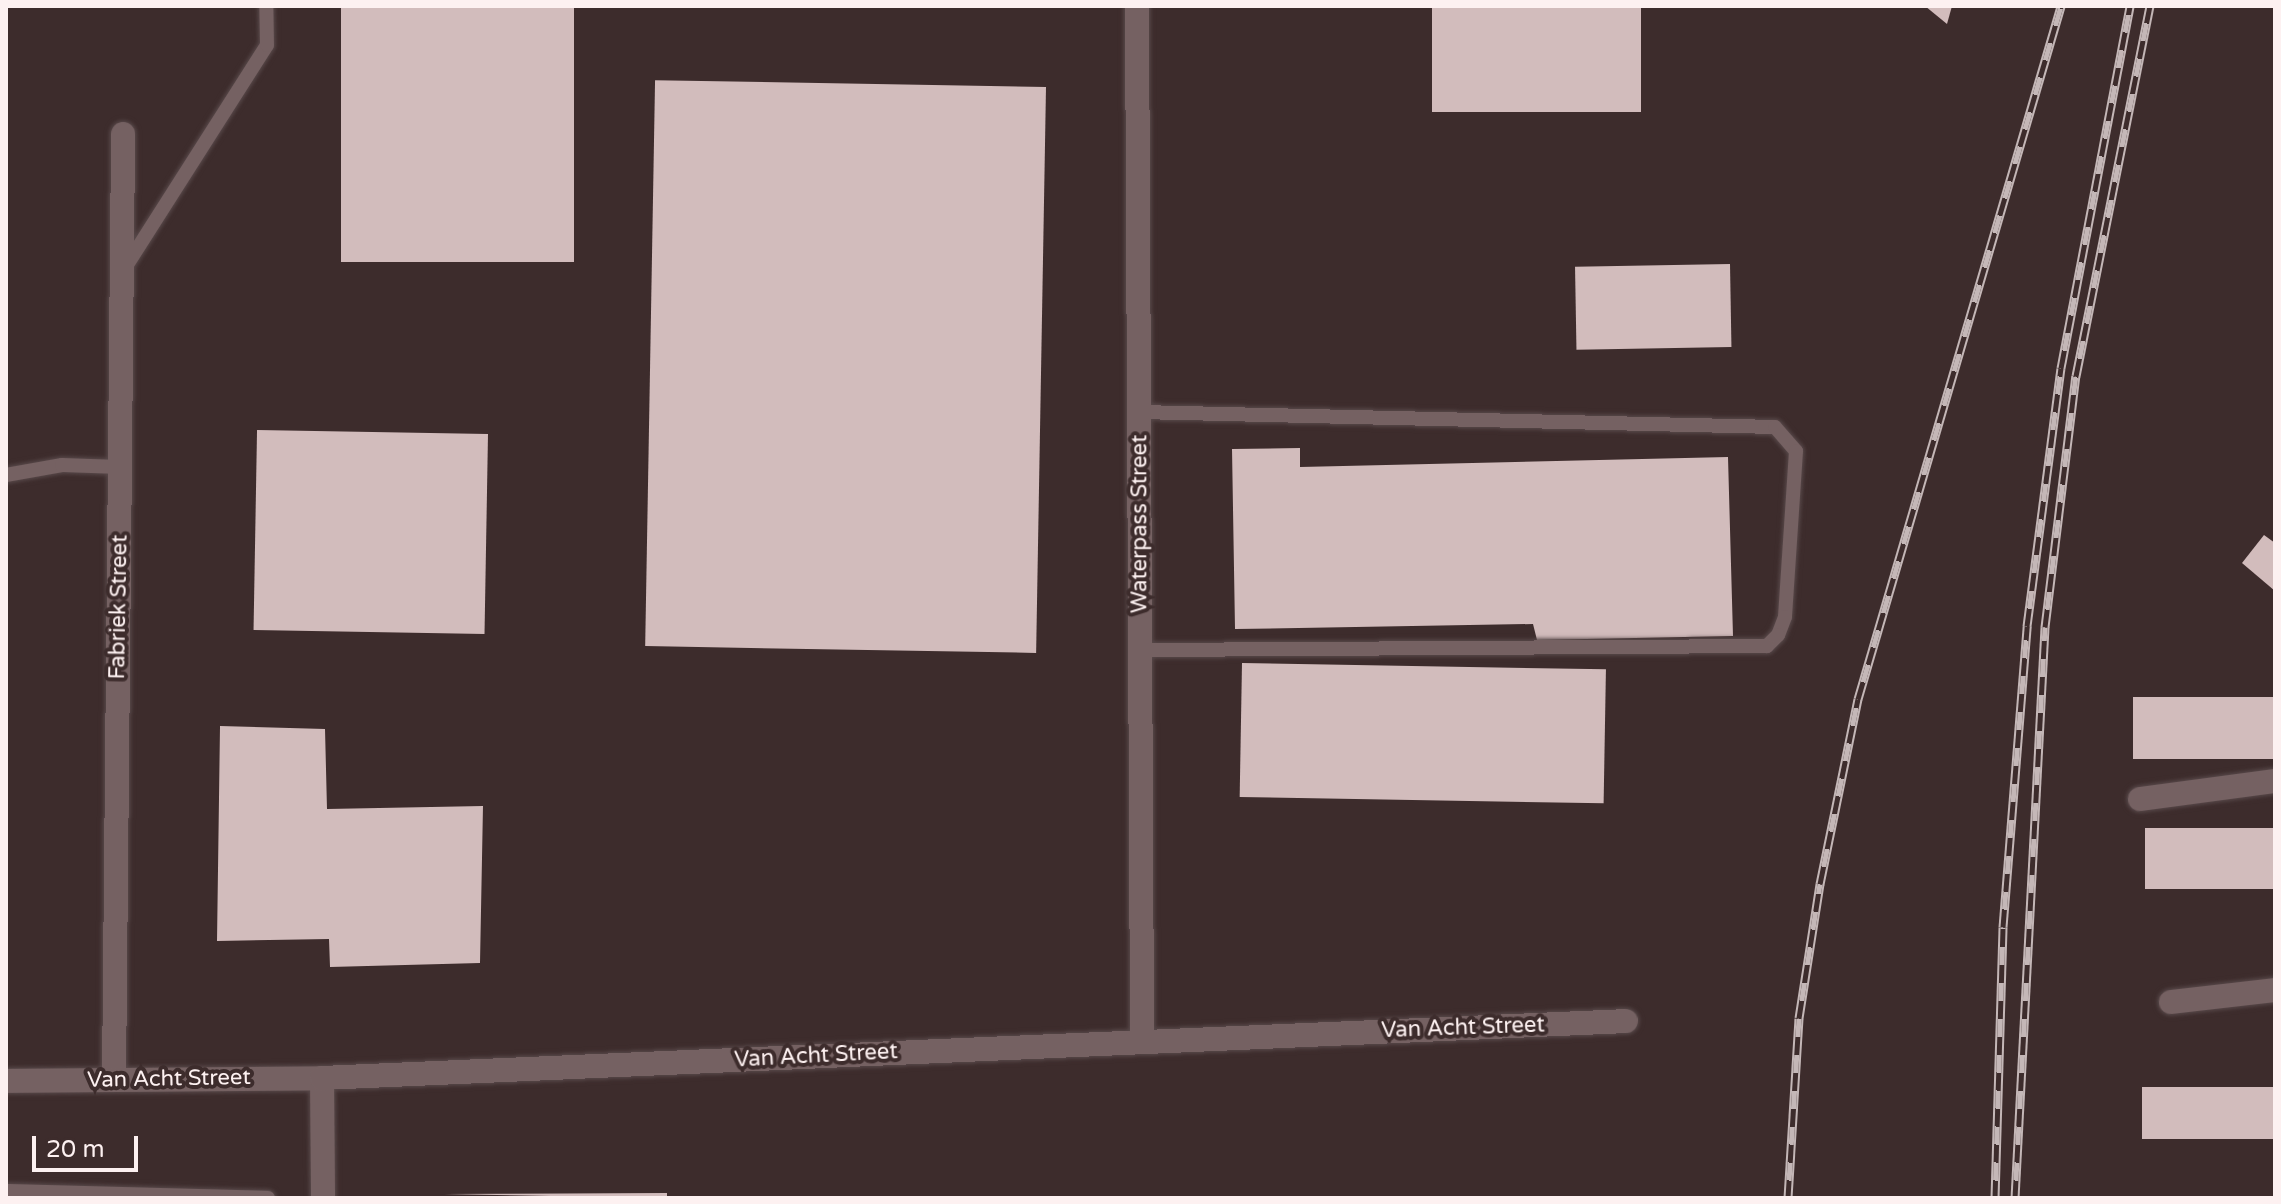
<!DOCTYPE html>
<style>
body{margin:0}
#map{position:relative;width:2281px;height:1204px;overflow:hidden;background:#3d2c2c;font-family:"Varela Round",sans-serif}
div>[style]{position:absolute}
.building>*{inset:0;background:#d2bcbc;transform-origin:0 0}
.roads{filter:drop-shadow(0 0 2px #58494a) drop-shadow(0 0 2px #58494a)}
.lane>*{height:14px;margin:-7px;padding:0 7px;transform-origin:7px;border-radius:7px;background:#756162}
.street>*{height:24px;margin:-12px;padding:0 12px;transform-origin:12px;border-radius:12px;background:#756162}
.rail>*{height:9px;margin-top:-4.5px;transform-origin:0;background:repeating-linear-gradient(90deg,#3d2c2c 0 18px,#c4b7b7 0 36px);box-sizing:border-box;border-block:2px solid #c4b7b7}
span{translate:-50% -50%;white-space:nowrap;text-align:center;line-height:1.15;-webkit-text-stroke:8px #3d2c2c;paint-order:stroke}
.street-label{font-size:22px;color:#fdf1f1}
.frame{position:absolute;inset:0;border:8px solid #fdf1f1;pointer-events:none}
.scale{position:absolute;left:32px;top:1136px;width:106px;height:36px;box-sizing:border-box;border:4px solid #fdf1f1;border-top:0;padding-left:10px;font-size:24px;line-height:28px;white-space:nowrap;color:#fdf1f1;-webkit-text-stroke:6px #3d2c2c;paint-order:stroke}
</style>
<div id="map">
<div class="building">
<div style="left:341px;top:6px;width:233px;height:256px"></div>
<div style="left:1432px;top:6px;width:209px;height:106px"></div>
<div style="clip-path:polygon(1925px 6px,1952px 6px,1947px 24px)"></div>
<div style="left:1046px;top:87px;width:566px;height:391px;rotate:91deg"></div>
<div style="left:1730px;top:264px;width:83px;height:155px;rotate:89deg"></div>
<div style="left:488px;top:434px;width:200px;height:231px;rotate:91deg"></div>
<div style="clip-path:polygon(1300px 448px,1300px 467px,1728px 457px,1733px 636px,1537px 640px,1533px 624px,1235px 629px,1232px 449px)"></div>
<div style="clip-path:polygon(2264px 535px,2275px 543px,2275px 591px,2242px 563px)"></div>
<div style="left:1242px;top:663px;width:364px;height:134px;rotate:1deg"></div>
<div style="left:2275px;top:697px;width:62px;height:142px;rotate:90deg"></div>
<div style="clip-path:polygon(220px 726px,325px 729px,327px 809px,483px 806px,480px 963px,330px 967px,329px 939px,217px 941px)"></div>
<div style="left:2275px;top:828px;width:61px;height:130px;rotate:90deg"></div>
<div style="left:2275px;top:1087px;width:52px;height:133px;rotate:90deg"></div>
<div style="clip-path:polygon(667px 1193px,667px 1198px,444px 1194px)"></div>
</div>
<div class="roads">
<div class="lane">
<div style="left:125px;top:268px;width:264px;rotate:-57.5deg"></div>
<div style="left:267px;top:45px;width:39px;rotate:-91deg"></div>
<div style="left:1139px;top:412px;width:636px;rotate:1.35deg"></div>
<div style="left:1775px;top:427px;width:32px;rotate:49deg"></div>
<div style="left:1796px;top:451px;width:166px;rotate:93.8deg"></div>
<div style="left:1785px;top:617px;width:19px;rotate:111deg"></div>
<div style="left:1778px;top:635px;width:16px;rotate:135deg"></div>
<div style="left:1767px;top:646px;width:627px;rotate:179.63deg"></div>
<div style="left:6px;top:475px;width:57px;rotate:-10.1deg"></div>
<div style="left:62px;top:465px;width:58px;rotate:2deg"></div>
<div style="left:6px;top:1191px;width:262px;rotate:1.5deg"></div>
</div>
<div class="street">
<div style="left:1137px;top:6px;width:1036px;rotate:89.72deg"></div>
<div style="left:2140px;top:799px;width:136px;rotate:-7.6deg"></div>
<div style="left:2171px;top:1002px;width:105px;rotate:-6.6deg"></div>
<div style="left:322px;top:1078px;width:120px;rotate:89.5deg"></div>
<div style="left:114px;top:1080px;width:946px;rotate:-89.45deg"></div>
<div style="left:6px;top:1081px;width:316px;rotate:-0.5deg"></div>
<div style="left:322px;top:1078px;width:1305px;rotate:-2.5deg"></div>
</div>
</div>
<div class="rail">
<div style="left:1788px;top:1198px;width:180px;rotate:-86.5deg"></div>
<div style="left:1799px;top:1018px;width:136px;rotate:-81.1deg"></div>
<div style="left:1820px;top:884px;width:189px;rotate:-78.4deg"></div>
<div style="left:1858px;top:699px;width:722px;rotate:-73.67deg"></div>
<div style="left:1995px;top:1198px;width:271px;rotate:-88.3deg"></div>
<div style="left:2003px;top:927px;width:302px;rotate:-85.4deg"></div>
<div style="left:2027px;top:626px;width:260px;rotate:-82.5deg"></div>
<div style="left:2061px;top:368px;width:369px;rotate:-79.2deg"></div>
<div style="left:2015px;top:1198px;width:572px;rotate:-86.99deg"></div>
<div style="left:2045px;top:627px;width:253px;rotate:-83deg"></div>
<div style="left:2076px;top:376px;width:377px;rotate:-78.7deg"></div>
</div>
<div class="street-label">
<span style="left:1140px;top:524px;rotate:-90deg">Waterpass Street</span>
<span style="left:119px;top:607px;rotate:-89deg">Fabriek Street</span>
<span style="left:1463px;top:1028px;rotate:-2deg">Van Acht Street</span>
<span style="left:816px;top:1056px;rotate:-3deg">Van Acht Street</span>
<span style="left:169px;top:1079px;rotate:-1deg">Van Acht Street</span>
</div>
<div class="frame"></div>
<div class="scale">20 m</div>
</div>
